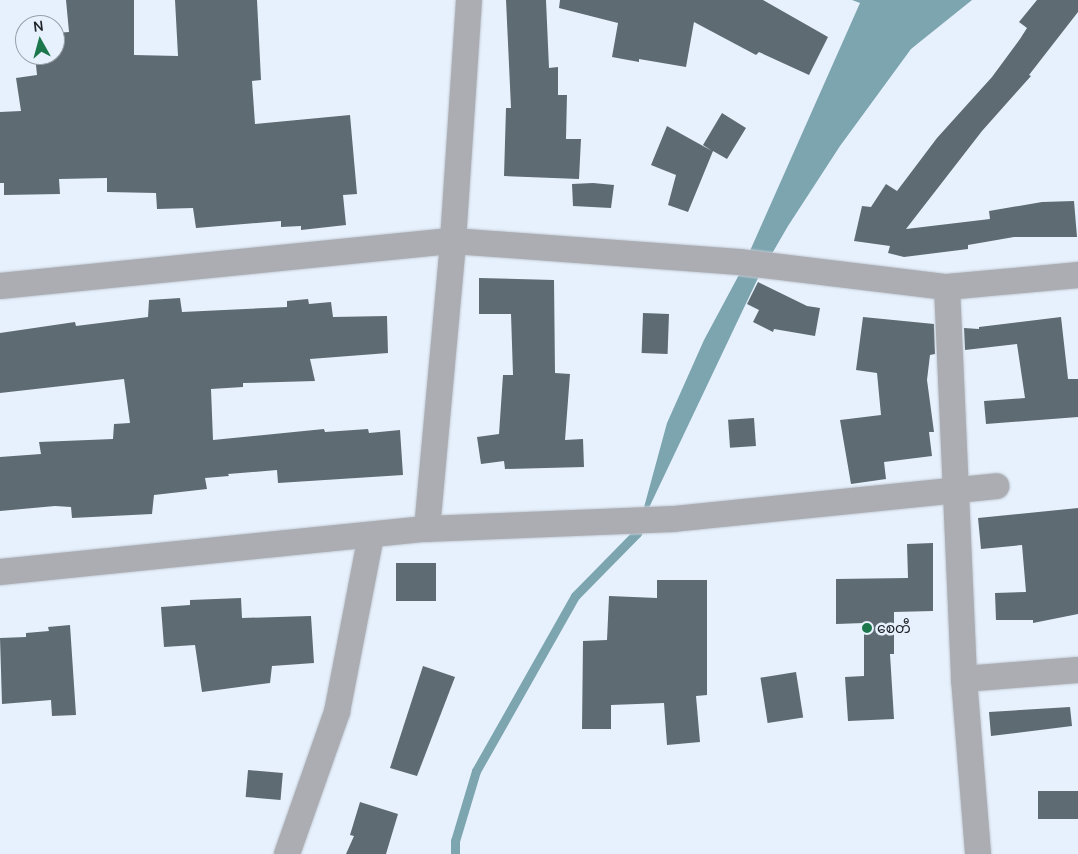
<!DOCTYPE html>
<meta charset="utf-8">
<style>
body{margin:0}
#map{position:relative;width:1078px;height:854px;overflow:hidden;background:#e7f1fd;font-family:Manrope,"Noto Sans Myanmar",sans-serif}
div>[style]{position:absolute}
.water>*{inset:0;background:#7ca5af}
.stream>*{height:9px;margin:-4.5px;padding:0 4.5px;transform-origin:4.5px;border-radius:4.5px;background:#7ca5af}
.building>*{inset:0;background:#5e6b72;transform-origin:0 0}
.roads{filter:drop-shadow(0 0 1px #c3ccd6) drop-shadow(0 0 1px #c3ccd6)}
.minor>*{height:26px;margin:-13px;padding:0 13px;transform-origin:13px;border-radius:13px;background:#abadb3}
.dots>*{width:14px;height:14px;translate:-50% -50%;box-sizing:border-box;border:2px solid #e7f1fd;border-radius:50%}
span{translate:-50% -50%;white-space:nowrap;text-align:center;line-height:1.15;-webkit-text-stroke:5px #e7f1fd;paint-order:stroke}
.poi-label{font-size:14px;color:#1f2327}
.left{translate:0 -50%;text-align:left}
.north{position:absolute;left:15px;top:15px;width:50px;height:50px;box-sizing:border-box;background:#e7f1fd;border:1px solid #979fa7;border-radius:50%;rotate:353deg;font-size:14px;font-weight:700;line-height:20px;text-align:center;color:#1f2327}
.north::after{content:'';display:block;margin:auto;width:18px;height:22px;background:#1c774c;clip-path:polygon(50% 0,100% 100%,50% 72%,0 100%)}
</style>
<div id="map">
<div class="water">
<div style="clip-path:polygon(852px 0,972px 0,911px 49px,840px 146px,788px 226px,759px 276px,637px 533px,667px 423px,704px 340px,741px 271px,860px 3px)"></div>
</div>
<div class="stream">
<div style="left:455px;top:854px;width:13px;rotate:-90deg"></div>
<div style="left:455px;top:841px;width:73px;rotate:-73.3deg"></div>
<div style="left:476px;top:771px;width:201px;rotate:-60.5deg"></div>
<div style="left:575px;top:596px;width:88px;rotate:-45.5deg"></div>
<div style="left:637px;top:533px;width:9px;rotate:-72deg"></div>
</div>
<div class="building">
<div style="clip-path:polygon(66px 0,134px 0,134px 55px,178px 56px,175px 0,257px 0,261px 80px,252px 81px,255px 124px,350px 115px,357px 194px,343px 195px,346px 225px,301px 230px,301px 226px,281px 227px,281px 221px,196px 228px,193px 208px,157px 209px,156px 193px,107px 192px,107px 178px,59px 179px,60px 194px,4px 195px,4px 183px,0 183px,0 112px,21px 111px,16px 78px,37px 75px,35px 55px,55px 55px,55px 33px,69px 32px)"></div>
<div style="clip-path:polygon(506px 0,546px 0,549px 68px,558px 67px,558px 95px,567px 95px,566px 139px,581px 139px,579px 179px,504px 176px,506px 108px,511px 108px)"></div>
<div style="clip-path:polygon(560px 0,763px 0,828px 37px,809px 75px,759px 52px,756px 55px,694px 22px,686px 67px,639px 59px,639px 62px,612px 57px,618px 23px,559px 8px)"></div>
<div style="clip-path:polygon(1037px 0,1078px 0,1078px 12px,1029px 75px,1031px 76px,982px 131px,906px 229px,990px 219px,989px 211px,1042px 202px,1074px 201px,1077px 237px,1014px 237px,968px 245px,968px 249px,904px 257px,888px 253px,890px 246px,854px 241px,862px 206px,871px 207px,886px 184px,897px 191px,937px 138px,992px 77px,1020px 39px,1027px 28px,1019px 22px)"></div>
<div style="clip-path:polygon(722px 113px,746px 128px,727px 159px,713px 151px,688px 212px,668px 205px,676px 175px,651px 165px,667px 126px,712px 151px,703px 145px)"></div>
<div style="clip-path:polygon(593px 183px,614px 185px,611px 208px,573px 206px,572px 184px)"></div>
<div style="clip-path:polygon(479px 278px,554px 280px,555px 373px,570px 374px,565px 440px,583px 439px,584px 467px,505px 469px,504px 461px,481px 464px,477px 437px,499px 434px,503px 375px,513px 375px,511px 314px,479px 314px)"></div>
<div style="clip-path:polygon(758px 282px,807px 306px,820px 308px,815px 336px,774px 329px,773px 332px,753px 322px,759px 310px,747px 304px)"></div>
<div style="clip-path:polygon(180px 298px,182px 312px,287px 307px,287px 301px,308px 299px,309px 304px,331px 302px,333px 317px,387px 316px,388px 353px,310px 359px,315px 381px,243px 383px,243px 387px,211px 389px,213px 440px,324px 429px,325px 432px,368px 429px,369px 433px,400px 430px,403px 475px,278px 483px,277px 470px,228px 474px,229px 476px,205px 478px,207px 489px,154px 495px,152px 514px,72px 518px,71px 507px,55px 506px,0 511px,0 457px,41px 454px,39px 442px,113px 439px,114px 424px,130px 423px,124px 379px,0 393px,0 333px,75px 322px,76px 326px,148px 317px,149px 300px)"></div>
<div style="left:643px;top:313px;width:26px;height:40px;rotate:2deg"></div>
<div style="clip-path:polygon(863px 317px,934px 324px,935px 354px,930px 355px,927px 380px,934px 432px,929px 432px,932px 456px,884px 462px,886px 479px,851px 484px,840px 420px,881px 415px,877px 373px,856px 370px)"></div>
<div style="clip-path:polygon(1061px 317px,1068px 379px,1078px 379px,1078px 417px,986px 424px,984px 401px,1025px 398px,1017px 344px,965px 350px,964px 328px,979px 329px,979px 327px)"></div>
<div style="left:754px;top:418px;width:28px;height:26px;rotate:86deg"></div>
<div style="clip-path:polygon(1078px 508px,1078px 614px,1033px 623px,1033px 620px,996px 620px,995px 593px,1026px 592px,1022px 545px,981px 549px,978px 518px)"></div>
<div style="clip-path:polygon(933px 543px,933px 611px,894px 612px,894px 654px,890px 654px,894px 719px,848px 721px,845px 677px,864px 676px,864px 623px,836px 624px,836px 579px,908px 578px,907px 544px)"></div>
<div style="left:436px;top:563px;width:38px;height:40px;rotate:90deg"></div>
<div style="clip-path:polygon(657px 580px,707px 580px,707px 695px,696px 696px,700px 742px,667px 745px,664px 703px,611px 705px,611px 729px,582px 729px,583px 641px,607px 640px,609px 596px,657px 598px)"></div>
<div style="clip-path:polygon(241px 598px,242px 618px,311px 616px,314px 663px,272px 666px,270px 683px,202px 692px,195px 645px,164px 647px,161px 607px,190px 605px,190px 600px)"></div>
<div style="clip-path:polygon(70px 625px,76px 715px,52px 716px,51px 700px,2px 704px,0 638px,26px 637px,26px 633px,49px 631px,48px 627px)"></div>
<div style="clip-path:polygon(423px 666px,455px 677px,417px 776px,390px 768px)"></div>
<div style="left:796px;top:672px;width:46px;height:36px;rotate:81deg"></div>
<div style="clip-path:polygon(1070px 707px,1072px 726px,991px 736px,989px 712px)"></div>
<div style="left:248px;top:770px;width:35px;height:27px;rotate:5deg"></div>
<div style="left:1078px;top:791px;width:28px;height:40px;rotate:90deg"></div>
<div style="clip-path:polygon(360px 802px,398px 814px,386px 854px,346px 854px,354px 836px,350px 835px)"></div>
</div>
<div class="roads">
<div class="minor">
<div style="left:0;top:286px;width:455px;rotate:-5.7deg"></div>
<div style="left:453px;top:241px;width:287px;rotate:4.2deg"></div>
<div style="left:739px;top:262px;width:209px;rotate:6.9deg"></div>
<div style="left:947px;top:287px;width:132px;rotate:-5.2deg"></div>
<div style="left:947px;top:287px;width:392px;rotate:87.5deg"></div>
<div style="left:964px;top:679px;width:176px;rotate:85.4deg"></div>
<div style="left:427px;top:529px;width:289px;rotate:-84.8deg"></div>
<div style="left:453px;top:241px;width:242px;rotate:-86.2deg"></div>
<div style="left:0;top:572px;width:429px;rotate:-5.8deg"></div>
<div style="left:427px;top:529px;width:246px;rotate:-2.3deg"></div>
<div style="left:673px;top:519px;width:325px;rotate:-5.8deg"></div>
<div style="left:964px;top:679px;width:114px;rotate:-4.5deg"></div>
<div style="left:287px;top:854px;width:151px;rotate:-70.6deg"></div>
<div style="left:337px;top:712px;width:180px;rotate:-79.1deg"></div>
</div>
</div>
<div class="dots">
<div style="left:867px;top:628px;background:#1c774c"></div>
</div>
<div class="poi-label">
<span class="left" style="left:877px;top:628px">စေတီ</span>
</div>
<div class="north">N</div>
</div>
